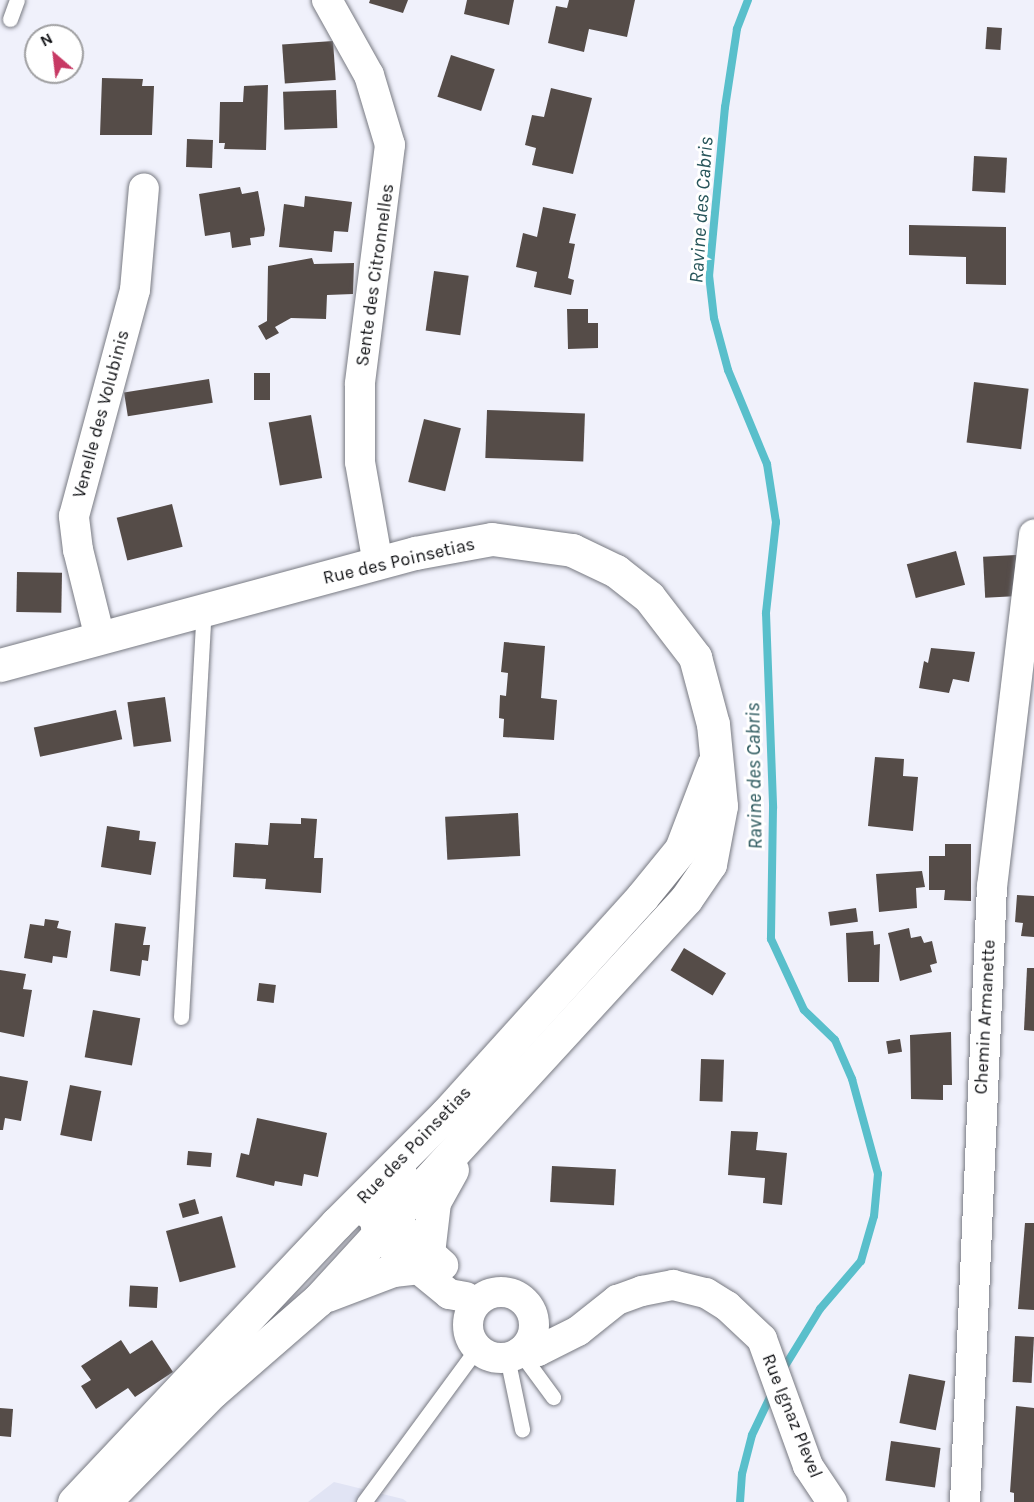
<!DOCTYPE html>
<style>
body{margin:0}
#map{position:relative;width:1034px;height:1502px;overflow:hidden;background:#f0f1fb;font-family:Karla,sans-serif}
div>[style]{position:absolute}
.built>*{inset:0;background:#e1e4f4}
.stream>*{height:8px;margin:-4px;padding:0 4px;transform-origin:4px;border-radius:4px;background:#59bfcb}
.building>*{inset:0;background:#554c48;transform-origin:0 0}
.roads{filter:drop-shadow(0 0 2px #787a82) drop-shadow(0 0 2px #787a82)}
.lane>*{height:15px;margin:-7.5px;padding:0 7.5px;transform-origin:7.5px;border-radius:7.5px;background:#fff}
.street>*{height:30px;margin:-15px;padding:0 15px;transform-origin:15px;border-radius:15px;background:#fff}
.street>.ring{margin:-15px;padding:0;box-sizing:content-box;background:none;border:30px solid #fff;border-radius:50%}
.primary>*{height:33px;margin:-16.5px;padding:0 16.5px;transform-origin:16.5px;border-radius:16.5px;background:#fff}
span{translate:-50% -50%;white-space:nowrap;text-align:center;line-height:1.15;-webkit-text-stroke:6px #fff;paint-order:stroke}
.street-label{font-size:18px;color:#0f1013}
.water-label{font-size:20px;color:#265459;font-style:italic}
.north{position:absolute;left:24px;top:24px;width:60px;height:60px;box-sizing:border-box;background:#fff;border:2px solid #9f9fa1;border-radius:50%;rotate:332deg;font-size:16px;font-weight:700;line-height:24px;text-align:center;color:#0f1013}
.north::after{content:'';display:block;margin:auto;width:21px;height:27px;background:#c73964;clip-path:polygon(50% 0,100% 100%,50% 72%,0 100%)}
</style>
<div id="map">
<div class="built">
<div style="clip-path:polygon(334px 1482px,403px 1499px,407px 1502px,308px 1502px)"></div>
</div>
<div class="stream">
<div style="left:748px;top:0;width:31px;rotate:111deg"></div>
<div style="left:737px;top:29px;width:79px;rotate:98.7deg"></div>
<div style="left:725px;top:107px;width:169px;rotate:95.4deg"></div>
<div style="left:709px;top:275px;width:43px;rotate:83.4deg"></div>
<div style="left:714px;top:318px;width:54px;rotate:74.9deg"></div>
<div style="left:728px;top:370px;width:102px;rotate:67.5deg"></div>
<div style="left:767px;top:464px;width:59px;rotate:81.2deg"></div>
<div style="left:776px;top:522px;width:92px;rotate:96.3deg"></div>
<div style="left:766px;top:613px;width:195px;rotate:87.9deg"></div>
<div style="left:773px;top:808px;width:131px;rotate:90.9deg"></div>
<div style="left:771px;top:939px;width:78px;rotate:65.1deg"></div>
<div style="left:804px;top:1010px;width:43px;rotate:44.1deg"></div>
<div style="left:835px;top:1040px;width:43px;rotate:66.4deg"></div>
<div style="left:852px;top:1079px;width:98px;rotate:74.7deg"></div>
<div style="left:878px;top:1174px;width:42px;rotate:95.4deg"></div>
<div style="left:874px;top:1216px;width:47px;rotate:106.1deg"></div>
<div style="left:861px;top:1261px;width:63px;rotate:130.5deg"></div>
<div style="left:820px;top:1309px;width:73px;rotate:121.5deg"></div>
<div style="left:740px;top:1502px;width:28px;rotate:-86deg"></div>
<div style="left:742px;top:1474px;width:40px;rotate:-75.6deg"></div>
<div style="left:752px;top:1435px;width:49px;rotate:-64.5deg"></div>
</div>
<div class="building">
<div style="clip-path:polygon(370px 0,408px 0,403px 13px,369px 3px)"></div>
<div style="clip-path:polygon(467px 0,514px 0,509px 25px,464px 14px)"></div>
<div style="clip-path:polygon(569px 0,635px 0,627px 37px,589px 29px,584px 52px,548px 43px,556px 6px,567px 8px)"></div>
<div style="left:987px;top:27px;width:15px;height:22px;rotate:4deg"></div>
<div style="left:333px;top:41px;width:39px;height:51px;rotate:86deg"></div>
<div style="left:451px;top:55px;width:46px;height:44px;rotate:18deg"></div>
<div style="clip-path:polygon(102px 78px,143px 79px,142px 86px,154px 86px,152px 135px,100px 135px)"></div>
<div style="clip-path:polygon(268px 85px,266px 150px,224px 149px,225px 143px,219px 143px,220px 102px,243px 102px,244px 86px)"></div>
<div style="clip-path:polygon(551px 88px,592px 98px,573px 174px,532px 165px,536px 148px,525px 145px,532px 115px,544px 117px)"></div>
<div style="left:336px;top:90px;width:38px;height:53px;rotate:88deg"></div>
<div style="left:187px;top:139px;width:26px;height:28px;rotate:2deg"></div>
<div style="left:974px;top:156px;width:33px;height:35px;rotate:3deg"></div>
<div style="clip-path:polygon(240px 187px,242px 194px,258px 191px,265px 229px,264px 236px,250px 238px,251px 245px,232px 248px,230px 232px,205px 236px,199px 194px)"></div>
<div style="clip-path:polygon(305px 196px,352px 202px,348px 232px,334px 231px,332px 252px,279px 247px,284px 204px,304px 207px)"></div>
<div style="clip-path:polygon(543px 207px,576px 214px,569px 243px,575px 244px,568px 278px,574px 280px,571px 295px,534px 287px,537px 272px,516px 267px,523px 233px,537px 237px)"></div>
<div style="clip-path:polygon(909px 225px,1006px 227px,1006px 285px,966px 284px,966px 257px,909px 255px)"></div>
<div style="clip-path:polygon(312px 258px,314px 264px,354px 263px,353px 294px,327px 295px,326px 319px,291px 318px,275px 327px,279px 333px,266px 340px,258px 326px,267px 321px,268px 266px)"></div>
<div style="left:434px;top:271px;width:35px;height:60px;rotate:8deg"></div>
<div style="clip-path:polygon(567px 309px,588px 309px,588px 323px,598px 323px,598px 348px,568px 349px)"></div>
<div style="left:254px;top:373px;width:16px;height:27px"></div>
<div style="left:209px;top:379px;width:24px;height:86px;rotate:81deg"></div>
<div style="left:974px;top:382px;width:55px;height:61px;rotate:7deg"></div>
<div style="left:487px;top:410px;width:98px;height:48px;rotate:2deg"></div>
<div style="left:311px;top:415px;width:64px;height:43px;rotate:80deg"></div>
<div style="left:424px;top:419px;width:38px;height:65px;rotate:14deg"></div>
<div style="left:172px;top:504px;width:44px;height:57px;rotate:76deg"></div>
<div style="left:956px;top:551px;width:35px;height:51px;rotate:75deg"></div>
<div style="left:1016px;top:555px;width:41px;height:33px;rotate:87deg"></div>
<div style="left:17px;top:572px;width:45px;height:40px;rotate:1deg"></div>
<div style="clip-path:polygon(504px 642px,545px 646px,541px 698px,557px 700px,554px 740px,503px 737px,504px 719px,499px 718px,500px 695px,506px 696px,508px 673px,501px 672px)"></div>
<div style="clip-path:polygon(931px 648px,975px 652px,969px 682px,953px 679px,949px 693px,919px 688px,924px 661px,928px 663px)"></div>
<div style="left:165px;top:697px;width:45px;height:38px;rotate:82deg"></div>
<div style="left:116px;top:710px;width:30px;height:84px;rotate:78deg"></div>
<div style="clip-path:polygon(875px 757px,904px 759px,903px 776px,918px 777px,913px 831px,868px 826px)"></div>
<div style="left:518px;top:813px;width:43px;height:73px;rotate:87deg"></div>
<div style="clip-path:polygon(301px 818px,317px 819px,314px 858px,323px 858px,321px 893px,265px 889px,266px 879px,233px 877px,235px 843px,268px 845px,270px 823px,301px 824px)"></div>
<div style="clip-path:polygon(107px 826px,140px 831px,139px 840px,156px 842px,151px 875px,101px 867px)"></div>
<div style="clip-path:polygon(945px 844px,971px 844px,971px 901px,944px 900px,945px 890px,929px 890px,929px 856px,945px 856px)"></div>
<div style="clip-path:polygon(922px 871px,925px 887px,916px 888px,917px 908px,879px 912px,876px 874px)"></div>
<div style="clip-path:polygon(1017px 895px,1034px 896px,1034px 937px,1021px 936px,1023px 923px,1015px 922px)"></div>
<div style="left:856px;top:908px;width:14px;height:28px;rotate:82deg"></div>
<div style="clip-path:polygon(45px 919px,59px 921px,57px 928px,71px 931px,67px 958px,53px 956px,52px 963px,24px 958px,30px 924px,44px 926px)"></div>
<div style="clip-path:polygon(115px 923px,146px 927px,143px 945px,150px 945px,148px 961px,142px 960px,140px 976px,110px 971px)"></div>
<div style="clip-path:polygon(909px 928px,911px 938px,921px 936px,924px 943px,932px 941px,937px 963px,930px 965px,932px 972px,900px 981px,888px 933px)"></div>
<div style="clip-path:polygon(873px 931px,874px 945px,880px 944px,879px 982px,848px 982px,846px 933px)"></div>
<div style="left:684px;top:948px;width:49px;height:26px;rotate:31deg"></div>
<div style="clip-path:polygon(1027px 968px,1034px 968px,1034px 1031px,1024px 1030px)"></div>
<div style="clip-path:polygon(0 970px,26px 974px,23px 989px,32px 990px,24px 1037px,0 1032px)"></div>
<div style="left:259px;top:983px;width:17px;height:18px;rotate:7deg"></div>
<div style="left:93px;top:1010px;width:48px;height:48px;rotate:10deg"></div>
<div style="clip-path:polygon(951px 1032px,952px 1085px,943px 1085px,943px 1100px,911px 1099px,910px 1035px)"></div>
<div style="left:900px;top:1039px;width:13px;height:14px;rotate:81deg"></div>
<div style="left:701px;top:1059px;width:23px;height:42px;rotate:2deg"></div>
<div style="clip-path:polygon(0 1076px,28px 1081px,21px 1121px,5px 1118px,3px 1130px,0 1130px)"></div>
<div style="left:70px;top:1085px;width:32px;height:51px;rotate:11deg"></div>
<div style="clip-path:polygon(257px 1118px,327px 1133px,318px 1177px,304px 1174px,302px 1186px,275px 1181px,274px 1186px,236px 1177px,241px 1153px,249px 1155px)"></div>
<div style="clip-path:polygon(731px 1131px,758px 1132px,756px 1150px,787px 1153px,782px 1205px,763px 1203px,765px 1178px,728px 1175px)"></div>
<div style="left:188px;top:1151px;width:24px;height:14px;rotate:5deg"></div>
<div style="left:552px;top:1166px;width:64px;height:36px;rotate:3deg"></div>
<div style="left:195px;top:1199px;width:15px;height:17px;rotate:74deg"></div>
<div style="left:222px;top:1216px;width:53px;height:58px;rotate:75deg"></div>
<div style="clip-path:polygon(1025px 1223px,1034px 1223px,1034px 1310px,1018px 1309px)"></div>
<div style="left:158px;top:1287px;width:21px;height:28px;rotate:93deg"></div>
<div style="left:1015px;top:1336px;width:19px;height:46px;rotate:3deg"></div>
<div style="clip-path:polygon(121px 1340px,130px 1354px,152px 1340px,173px 1372px,135px 1397px,128px 1388px,96px 1409px,81px 1386px,91px 1380px,81px 1366px)"></div>
<div style="left:909px;top:1374px;width:37px;height:50px;rotate:11deg"></div>
<div style="clip-path:polygon(1016px 1406px,1034px 1408px,1034px 1502px,1014px 1502px,1014px 1493px,1010px 1492px)"></div>
<div style="clip-path:polygon(0 1408px,13px 1409px,11px 1437px,0 1436px)"></div>
<div style="left:891px;top:1441px;width:50px;height:40px;rotate:8deg"></div>
</div>
<div class="roads">
<div class="lane">
<div style="left:10px;top:19px;width:20px;rotate:-70deg"></div>
<div style="left:181px;top:1017px;width:409px;rotate:-86.8deg"></div>
<div style="left:520px;top:1352px;width:56px;rotate:53.7deg"></div>
<div style="left:507px;top:1357px;width:74px;rotate:78.2deg"></div>
<div style="left:364px;top:1502px;width:191px;rotate:-53.7deg"></div>
</div>
<div class="street">
<div style="left:327px;top:0;width:86px;rotate:60.8deg"></div>
<div style="left:369px;top:75px;width:73px;rotate:73.3deg"></div>
<div style="left:390px;top:145px;width:241px;rotate:97.2deg"></div>
<div style="left:360px;top:384px;width:78px;rotate:90deg"></div>
<div style="left:360px;top:462px;width:104px;rotate:80deg"></div>
<div style="left:100px;top:638px;width:91px;rotate:-104deg"></div>
<div style="left:78px;top:550px;width:34px;rotate:-97deg"></div>
<div style="left:74px;top:516px;width:234px;rotate:-74.9deg"></div>
<div style="left:135px;top:290px;width:102px;rotate:-85deg"></div>
<div style="left:402px;top:1174px;width:26px;rotate:133deg"></div>
<div style="left:384px;top:1193px;width:22px;rotate:117deg"></div>
<div style="left:374px;top:1213px;width:22px;rotate:82deg"></div>
<div style="left:377px;top:1235px;width:93px;rotate:39.3deg"></div>
<div style="left:449px;top:1294px;width:17px;rotate:10deg"></div>
<div style="left:369px;top:1214px;width:24px;rotate:12deg"></div>
<div style="left:392px;top:1219px;width:69px;rotate:42deg"></div>
<div class="ring" style="left:468px;top:1292px;width:36px;height:36px"></div>
<div style="left:520px;top:1352px;width:18px;rotate:-3deg"></div>
<div style="left:538px;top:1351px;width:45px;rotate:-26.6deg"></div>
<div style="left:578px;top:1331px;width:50px;rotate:-38.5deg"></div>
<div style="left:617px;top:1300px;width:27px;rotate:-20deg"></div>
<div style="left:642px;top:1291px;width:32px;rotate:-11deg"></div>
<div style="left:673px;top:1285px;width:34px;rotate:14deg"></div>
<div style="left:706px;top:1293px;width:25px;rotate:32deg"></div>
<div style="left:727px;top:1306px;width:48px;rotate:43.3deg"></div>
<div style="left:762px;top:1339px;width:135px;rotate:70.1deg"></div>
<div style="left:808px;top:1466px;width:43px;rotate:56.3deg"></div>
<div style="left:965px;top:1502px;width:616px;rotate:-87.49deg"></div>
<div style="left:992px;top:887px;width:355px;rotate:-83.2deg"></div>
</div>
<div class="primary">
<div style="left:0;top:665px;width:430px;rotate:-15.1deg"></div>
<div style="left:415px;top:553px;width:78px;rotate:-10.3deg"></div>
<div style="left:492px;top:539px;width:81px;rotate:7.8deg"></div>
<div style="left:572px;top:550px;width:49px;rotate:25.5deg"></div>
<div style="left:616px;top:571px;width:42px;rotate:38.2deg"></div>
<div style="left:649px;top:597px;width:76px;rotate:52.5deg"></div>
<div style="left:695px;top:657px;width:69px;rotate:75deg"></div>
<div style="left:713px;top:724px;width:82px;rotate:84.4deg"></div>
<div style="left:721px;top:806px;width:59px;rotate:100.7deg"></div>
<div style="left:710px;top:864px;width:42px;rotate:124.4deg"></div>
<div style="left:686px;top:899px;width:544px;rotate:132.54deg"></div>
<div style="left:318px;top:1300px;width:140px;rotate:139deg"></div>
<div style="left:212px;top:1392px;width:154px;rotate:134.5deg"></div>
<div style="left:428px;top:1253px;width:51px;rotate:-83.3deg"></div>
<div style="left:434px;top:1202px;width:37px;rotate:-61deg"></div>
<div style="left:327px;top:1295px;width:71px;rotate:-20.7deg"></div>
<div style="left:393px;top:1270px;width:20px;rotate:-6deg"></div>
<div style="left:74px;top:1502px;width:383px;rotate:-46.7deg"></div>
<div style="left:337px;top:1223px;width:154px;rotate:-45deg"></div>
<div style="left:446px;top:1114px;width:292px;rotate:-47.9deg"></div>
<div style="left:642px;top:897px;width:62px;rotate:-50.9deg"></div>
<div style="left:681px;top:849px;width:90px;rotate:-69.1deg"></div>
</div>
</div>
<div class="street-label">
<span style="left:375px;top:275px;rotate:-82deg">Sente des Citronnelles</span>
<span style="left:101px;top:414px;rotate:-75deg">Venelle des Volubinis</span>
<span style="left:399px;top:561px;rotate:-13deg">Rue des Poinsetias</span>
<span style="left:985px;top:1017px;rotate:-87deg">Chemin Armanette</span>
<span style="left:414px;top:1145px;rotate:-46deg">Rue des Poinsetias</span>
<span style="left:792px;top:1416px;rotate:68deg">Rue Ignaz Plevel</span>
</div>
<div class="water-label">
<span style="left:701px;top:210px;rotate:-86deg">Ravine des Cabris</span>
<span style="left:754px;top:776px;rotate:-91deg">Ravine des Cabris</span>
</div>
<div class="north">N</div>
</div>
